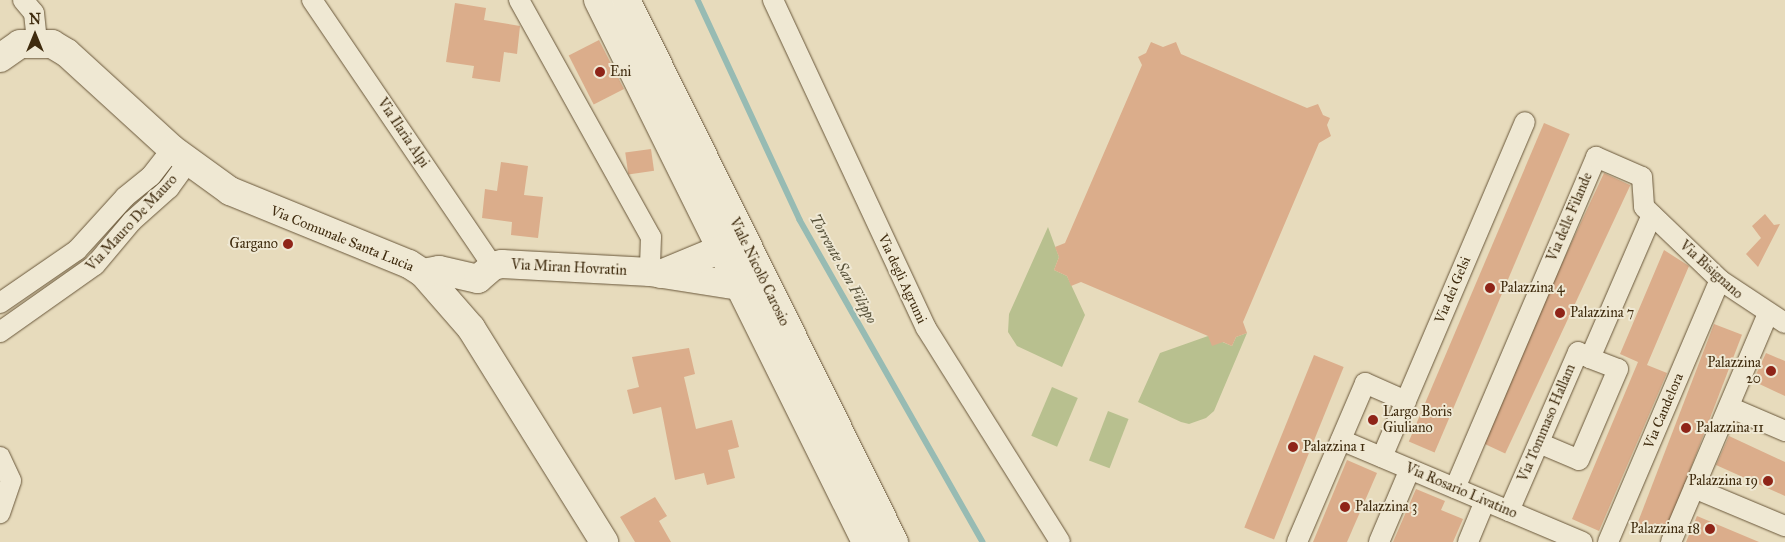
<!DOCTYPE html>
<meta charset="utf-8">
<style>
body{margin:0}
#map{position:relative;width:1785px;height:542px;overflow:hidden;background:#e7dbbc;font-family:"IM FELL Great Primer",serif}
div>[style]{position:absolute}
.green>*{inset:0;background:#b8c08f;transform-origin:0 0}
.stream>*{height:5.5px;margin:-2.75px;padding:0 2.75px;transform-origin:2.75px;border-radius:2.75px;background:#97bbb3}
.building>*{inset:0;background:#dbad8b;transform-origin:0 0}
.roads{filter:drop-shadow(0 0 1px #69573a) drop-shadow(0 0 1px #69573a)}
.street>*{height:20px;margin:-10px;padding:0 10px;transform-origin:10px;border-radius:10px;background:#efe8d3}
.secondary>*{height:28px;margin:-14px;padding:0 14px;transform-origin:14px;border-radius:14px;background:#efe8d3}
.dots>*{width:14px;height:14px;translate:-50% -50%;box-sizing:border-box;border:2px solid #efe8d3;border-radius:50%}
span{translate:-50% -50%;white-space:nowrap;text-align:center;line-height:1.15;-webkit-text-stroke:4px #efe8d3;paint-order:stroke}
.poi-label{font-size:14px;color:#3f2b0e}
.left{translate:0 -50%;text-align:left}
.right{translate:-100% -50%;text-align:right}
.street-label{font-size:14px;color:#3f2b0e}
.water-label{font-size:15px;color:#554f37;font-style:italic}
.north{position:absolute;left:10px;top:10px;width:50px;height:50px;-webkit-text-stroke:4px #efe8d3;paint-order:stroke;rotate:0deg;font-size:14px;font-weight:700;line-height:20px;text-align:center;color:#3f2b0e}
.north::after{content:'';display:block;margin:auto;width:18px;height:22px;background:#3f2b0e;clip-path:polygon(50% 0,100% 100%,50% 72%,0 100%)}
</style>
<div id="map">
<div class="green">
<div style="clip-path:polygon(1048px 227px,1059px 257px,1054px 270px,1067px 276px,1085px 315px,1062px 367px,1017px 346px,1008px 332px,1009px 314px)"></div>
<div style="clip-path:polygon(1247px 333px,1214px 411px,1206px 418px,1189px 424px,1181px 422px,1138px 402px,1160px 353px,1208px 336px,1232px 346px,1236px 337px)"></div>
<div style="left:1052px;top:387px;width:28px;height:53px;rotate:23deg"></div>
<div style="left:1108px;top:411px;width:22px;height:53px;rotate:21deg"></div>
</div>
<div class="stream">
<div style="left:698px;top:0;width:242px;rotate:65.1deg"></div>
<div style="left:800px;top:220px;width:370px;rotate:60.4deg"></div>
</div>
<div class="building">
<div style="clip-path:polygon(455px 3px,486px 8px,484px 20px,520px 26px,517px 54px,504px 52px,500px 82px,472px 78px,474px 66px,446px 62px)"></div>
<div style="left:599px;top:40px;width:55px;height:34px;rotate:63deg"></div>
<div style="clip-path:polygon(1151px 42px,1163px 47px,1176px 42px,1181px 54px,1307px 108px,1318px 104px,1323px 115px,1330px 118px,1327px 125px,1331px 136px,1319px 143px,1243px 322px,1247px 333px,1236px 337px,1232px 346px,1223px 342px,1212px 346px,1208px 336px,1081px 282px,1071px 286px,1067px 276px,1054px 270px,1059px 257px,1055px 247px,1065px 243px,1142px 65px,1138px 57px,1146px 53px)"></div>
<div style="left:1544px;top:123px;width:28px;height:346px;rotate:23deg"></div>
<div style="left:651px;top:149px;width:22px;height:26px;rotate:82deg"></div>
<div style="clip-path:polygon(501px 162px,528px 166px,524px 195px,543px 197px,538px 238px,511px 235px,512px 222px,482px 218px,485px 189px,497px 191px)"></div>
<div style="left:1604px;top:173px;width:29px;height:296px;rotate:25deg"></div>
<div style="clip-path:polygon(1765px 214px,1774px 225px,1780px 224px,1758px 267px,1746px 254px,1761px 238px,1752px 226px)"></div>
<div style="clip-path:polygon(1664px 250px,1689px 266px,1647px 365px,1667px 373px,1599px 531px,1572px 519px,1638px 362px,1620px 354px)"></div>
<div style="left:1714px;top:324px;width:30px;height:213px;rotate:21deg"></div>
<div style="clip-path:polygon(689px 348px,695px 374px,684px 377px,696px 429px,732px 420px,739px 447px,728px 450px,735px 478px,707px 485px,704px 473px,675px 480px,661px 407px,633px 414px,627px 390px,639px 387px,632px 357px)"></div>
<div style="clip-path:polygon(1766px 353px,1785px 361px,1785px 396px,1753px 381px)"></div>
<div style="left:1314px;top:355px;width:32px;height:186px;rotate:22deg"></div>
<div style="clip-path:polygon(1729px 436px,1785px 462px,1785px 496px,1716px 465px)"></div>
<div style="clip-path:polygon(1347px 460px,1377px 473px,1347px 542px,1313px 542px)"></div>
<div style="clip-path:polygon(1416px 489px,1445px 501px,1441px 510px,1463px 519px,1453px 542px,1393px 542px)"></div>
<div style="clip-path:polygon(655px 497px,667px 516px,659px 521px,671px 542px,635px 542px,620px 517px)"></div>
<div style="clip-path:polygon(1697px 516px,1759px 542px,1686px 542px)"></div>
</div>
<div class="roads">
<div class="street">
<div style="left:23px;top:0;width:17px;rotate:50deg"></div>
<div style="left:34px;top:13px;width:28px;rotate:84deg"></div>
<div style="left:312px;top:0;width:322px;rotate:55.8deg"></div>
<div style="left:519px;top:0;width:271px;rotate:60.9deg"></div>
<div style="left:651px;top:237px;width:35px;rotate:92deg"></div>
<div style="left:773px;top:0;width:362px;rotate:65deg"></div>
<div style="left:926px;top:328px;width:252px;rotate:57.9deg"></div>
<div style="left:0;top:303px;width:93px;rotate:-34.5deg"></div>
<div style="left:77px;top:250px;width:72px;rotate:-47.8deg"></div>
<div style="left:125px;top:197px;width:33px;rotate:-39deg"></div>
<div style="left:151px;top:176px;width:34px;rotate:-52deg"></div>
<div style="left:0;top:332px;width:116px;rotate:-35.2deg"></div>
<div style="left:95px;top:265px;width:57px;rotate:-49.9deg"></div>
<div style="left:132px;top:221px;width:50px;rotate:-41.7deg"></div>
<div style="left:169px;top:188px;width:32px;rotate:-54deg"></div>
<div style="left:1729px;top:407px;width:61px;rotate:23.2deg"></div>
<div style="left:1341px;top:440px;width:262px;rotate:22.9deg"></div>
<div style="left:1539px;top:443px;width:43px;rotate:23deg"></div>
<div style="left:1579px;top:460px;width:99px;rotate:-66.8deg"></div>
<div style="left:1618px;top:369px;width:30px;rotate:-159deg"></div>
<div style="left:0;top:457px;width:26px;rotate:65deg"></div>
<div style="left:11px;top:481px;width:34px;rotate:109deg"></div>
<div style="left:1382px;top:457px;width:364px;rotate:-66.9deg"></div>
<div style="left:1455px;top:488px;width:360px;rotate:-66.9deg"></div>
<div style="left:1596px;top:157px;width:50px;rotate:23.5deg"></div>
<div style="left:1642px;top:177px;width:30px;rotate:86deg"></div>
<div style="left:1644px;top:207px;width:105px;rotate:43.8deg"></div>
<div style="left:1720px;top:280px;width:78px;rotate:33.5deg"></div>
<div style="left:1694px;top:488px;width:99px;rotate:22.7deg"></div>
<div style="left:1509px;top:511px;width:173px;rotate:-66.5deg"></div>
<div style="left:1578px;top:352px;width:13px;rotate:27deg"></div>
<div style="left:1590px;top:358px;width:156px;rotate:-66.6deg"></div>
<div style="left:1297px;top:542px;width:173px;rotate:-66.8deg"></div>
<div style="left:1365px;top:383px;width:45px;rotate:23.7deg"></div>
<div style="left:1379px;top:542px;width:79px;rotate:-67deg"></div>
<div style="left:1468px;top:542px;width:44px;rotate:-67.5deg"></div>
<div style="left:1608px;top:542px;width:285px;rotate:-66.9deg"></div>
<div style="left:1671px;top:542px;width:249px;rotate:-67deg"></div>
</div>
<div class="secondary">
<div style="left:598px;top:0;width:605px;rotate:63.69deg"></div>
<div style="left:626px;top:0;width:605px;rotate:63.69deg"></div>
<div style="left:0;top:58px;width:24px;rotate:-35deg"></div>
<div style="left:20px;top:44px;width:32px"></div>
<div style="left:52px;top:44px;width:17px;rotate:31deg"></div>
<div style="left:67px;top:53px;width:142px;rotate:42.4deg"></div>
<div style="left:172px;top:149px;width:72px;rotate:35.9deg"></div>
<div style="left:230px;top:191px;width:193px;rotate:22.2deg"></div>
<div style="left:409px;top:264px;width:17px;rotate:33deg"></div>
<div style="left:423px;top:273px;width:73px;rotate:48.9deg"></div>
<div style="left:471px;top:328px;width:252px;rotate:58.1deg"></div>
<div style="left:423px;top:273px;width:16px;rotate:-11deg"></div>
<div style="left:439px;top:270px;width:40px;rotate:13deg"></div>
<div style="left:478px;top:279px;width:20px;rotate:-41deg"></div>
<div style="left:493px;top:266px;width:9px;rotate:-13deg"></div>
<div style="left:502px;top:264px;width:148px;rotate:3.1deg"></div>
<div style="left:650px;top:272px;width:90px;rotate:8.9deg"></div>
<div style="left:661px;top:274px;width:83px;rotate:-22.6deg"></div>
</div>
</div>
<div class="dots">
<div style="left:600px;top:72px;background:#8f2418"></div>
<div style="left:288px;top:244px;background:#8f2418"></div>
<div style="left:1490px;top:288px;background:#8f2418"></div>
<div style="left:1560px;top:313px;background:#8f2418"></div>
<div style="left:1771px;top:371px;background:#8f2418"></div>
<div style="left:1373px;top:420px;background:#8f2418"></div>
<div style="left:1686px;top:428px;background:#8f2418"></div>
<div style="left:1293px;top:447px;background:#8f2418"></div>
<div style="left:1768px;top:481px;background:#8f2418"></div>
<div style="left:1345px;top:507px;background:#8f2418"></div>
<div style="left:1710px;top:529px;background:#8f2418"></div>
</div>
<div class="poi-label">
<span class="left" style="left:610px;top:72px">Eni</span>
<span class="right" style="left:278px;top:244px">Gargano</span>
<span class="left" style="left:1500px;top:288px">Palazzina 4</span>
<span class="left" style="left:1570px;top:313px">Palazzina 7</span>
<span class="right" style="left:1761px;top:371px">Palazzina<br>20</span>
<span class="left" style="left:1383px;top:420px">Largo Boris<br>Giuliano</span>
<span class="left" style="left:1696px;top:428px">Palazzina 11</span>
<span class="left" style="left:1303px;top:447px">Palazzina 1</span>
<span class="right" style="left:1758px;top:481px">Palazzina 19</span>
<span class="left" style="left:1355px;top:507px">Palazzina 3</span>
<span class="right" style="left:1700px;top:529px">Palazzina 18</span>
</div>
<div class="street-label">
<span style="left:403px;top:133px;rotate:56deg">Via Ilaria Alpi</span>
<span style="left:1570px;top:217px;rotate:-67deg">Via delle Filande</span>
<span style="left:132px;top:223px;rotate:-47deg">Via Mauro De Mauro</span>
<span style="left:342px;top:239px;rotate:22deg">Via Comunale Santa Lucia</span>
<span style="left:569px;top:268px;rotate:3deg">Via Miran Hovratin</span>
<span style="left:1711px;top:270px;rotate:42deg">Via Bisignano</span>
<span style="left:759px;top:272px;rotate:64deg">Viale Nicolò Carosio</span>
<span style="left:902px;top:279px;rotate:65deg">Via degli Agrumi</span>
<span style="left:1453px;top:290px;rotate:-67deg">Via dei Gelsi</span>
<span style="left:1664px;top:411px;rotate:-67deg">Via Candelora</span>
<span style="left:1547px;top:423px;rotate:-67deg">Via Tommaso Hallam</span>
<span style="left:1461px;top:491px;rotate:23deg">Via Rosario Livatino</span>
</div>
<div class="water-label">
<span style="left:843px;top:269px;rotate:61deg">Torrente San Filippo</span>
</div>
<div class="north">N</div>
</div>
